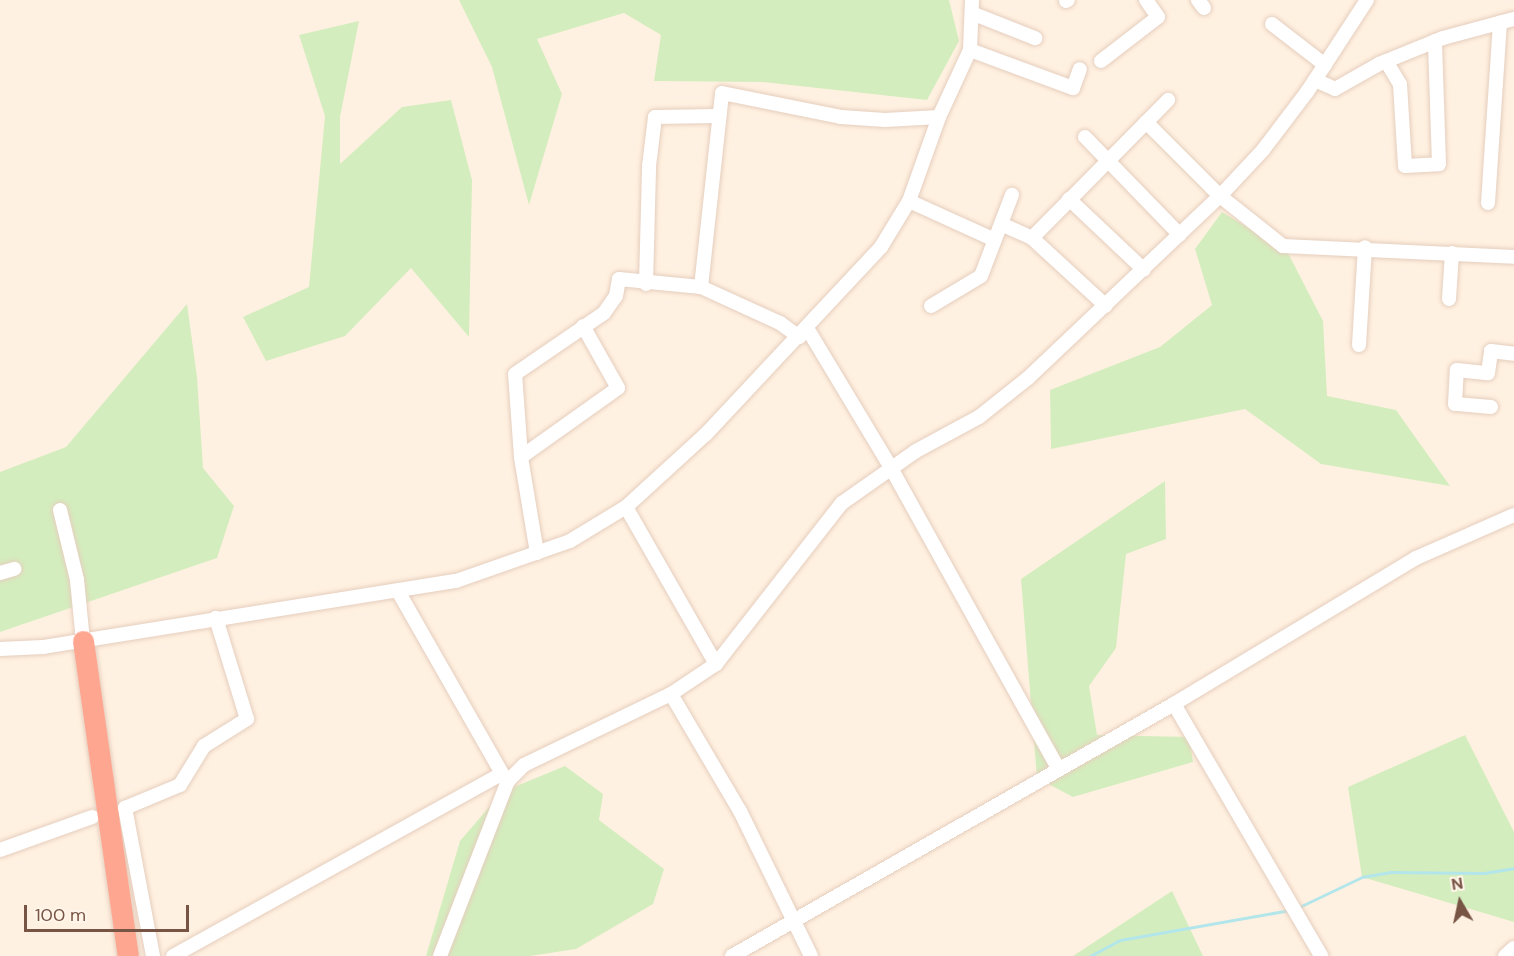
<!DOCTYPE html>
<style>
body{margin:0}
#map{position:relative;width:1514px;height:956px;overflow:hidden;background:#fff1e1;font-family:"DM Sans",sans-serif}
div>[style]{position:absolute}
.green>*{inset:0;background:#d4edbe}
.stream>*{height:3px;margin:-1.5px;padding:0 1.5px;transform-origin:1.5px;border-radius:1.5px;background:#b3e6ea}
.roads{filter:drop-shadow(0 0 2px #e6cebe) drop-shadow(0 0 2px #e6cebe)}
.minor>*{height:14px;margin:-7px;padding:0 7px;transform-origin:7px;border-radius:7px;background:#fff}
.highway>*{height:21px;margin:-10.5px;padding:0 10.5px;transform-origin:10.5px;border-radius:10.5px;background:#ffa691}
span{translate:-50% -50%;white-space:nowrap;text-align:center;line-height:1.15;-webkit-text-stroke:4.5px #fff5e9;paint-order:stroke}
.north{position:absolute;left:1430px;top:872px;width:60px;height:60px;-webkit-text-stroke:4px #fff5e9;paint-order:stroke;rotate:351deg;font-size:16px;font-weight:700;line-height:24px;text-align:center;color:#785445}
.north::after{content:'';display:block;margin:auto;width:21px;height:27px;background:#785445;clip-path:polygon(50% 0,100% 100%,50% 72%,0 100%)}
.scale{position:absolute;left:24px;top:905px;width:165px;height:27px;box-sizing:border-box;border:3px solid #785445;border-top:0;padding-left:8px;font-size:18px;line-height:21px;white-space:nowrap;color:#785445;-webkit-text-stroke:4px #fff5e9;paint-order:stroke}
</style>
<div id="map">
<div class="green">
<div style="clip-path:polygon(459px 0,949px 0,959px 41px,927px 100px,763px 82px,654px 81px,661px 35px,624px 13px,537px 39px,562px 94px,529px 205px,492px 67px)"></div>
<div style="clip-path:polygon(359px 21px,340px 117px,340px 164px,402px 107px,451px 100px,472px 180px,469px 337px,411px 268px,345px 336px,266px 361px,243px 317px,309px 287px,325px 116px,299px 35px)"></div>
<div style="clip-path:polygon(1222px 212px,1287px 251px,1323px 321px,1327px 396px,1396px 410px,1450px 486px,1321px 464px,1245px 409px,1051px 449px,1050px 390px,1160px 347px,1212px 305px,1195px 249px)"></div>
<div style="clip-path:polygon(187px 304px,197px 377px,203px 468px,234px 506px,217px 558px,0 632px,0 472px,66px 447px)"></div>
<div style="clip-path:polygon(1165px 481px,1166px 539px,1126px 554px,1116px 648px,1089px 686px,1097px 735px,1189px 737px,1193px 762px,1073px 797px,1037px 778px,1021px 579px)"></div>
<div style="clip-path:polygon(1465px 735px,1514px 832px,1514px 922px,1362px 877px,1348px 787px)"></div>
<div style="clip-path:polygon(565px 766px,603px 794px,599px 820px,664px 869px,653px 904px,576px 949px,530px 956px,426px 956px,460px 841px,502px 792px)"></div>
<div style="clip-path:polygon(1172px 891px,1203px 956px,1073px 956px)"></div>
</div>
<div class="stream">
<div style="left:1297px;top:908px;width:72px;rotate:-25.5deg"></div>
<div style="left:1362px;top:877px;width:29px;rotate:-10deg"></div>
<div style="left:1391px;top:872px;width:93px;rotate:0.6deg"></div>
<div style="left:1484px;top:873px;width:30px;rotate:-9deg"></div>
<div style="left:1090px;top:956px;width:34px;rotate:-28deg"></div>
<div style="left:1120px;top:940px;width:174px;rotate:-10deg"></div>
</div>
<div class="roads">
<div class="minor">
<div style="left:1198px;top:0;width:10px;rotate:53deg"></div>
<div style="left:1066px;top:1px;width:2px;rotate:-27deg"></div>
<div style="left:974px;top:14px;width:66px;rotate:21.5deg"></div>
<div style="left:1272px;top:24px;width:67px;rotate:37.7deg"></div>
<div style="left:970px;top:50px;width:110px;rotate:20.3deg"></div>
<div style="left:1073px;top:88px;width:20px;rotate:-70deg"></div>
<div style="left:1101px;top:61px;width:72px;rotate:-37.7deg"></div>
<div style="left:1158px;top:17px;width:21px;rotate:-125deg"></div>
<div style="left:1386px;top:61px;width:27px;rotate:59deg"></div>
<div style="left:1400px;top:84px;width:82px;rotate:86.5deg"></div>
<div style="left:1405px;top:166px;width:34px;rotate:-3deg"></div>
<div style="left:1439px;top:164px;width:123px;rotate:-91.9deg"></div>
<div style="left:1315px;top:80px;width:22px;rotate:24deg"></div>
<div style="left:1335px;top:89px;width:51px;rotate:-29.6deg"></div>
<div style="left:1379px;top:64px;width:69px;rotate:-22.1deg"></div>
<div style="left:1443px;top:38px;width:73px;rotate:-15deg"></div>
<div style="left:1146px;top:122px;width:105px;rotate:45deg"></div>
<div style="left:1220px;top:196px;width:80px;rotate:38.4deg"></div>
<div style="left:1283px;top:246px;width:231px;rotate:2.7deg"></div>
<div style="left:1085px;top:137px;width:136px;rotate:45.9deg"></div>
<div style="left:1069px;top:199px;width:103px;rotate:43.4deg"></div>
<div style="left:909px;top:201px;width:94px;rotate:24.4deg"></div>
<div style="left:1488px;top:203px;width:181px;rotate:-86.2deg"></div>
<div style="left:1001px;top:224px;width:34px;rotate:24deg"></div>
<div style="left:1032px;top:238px;width:194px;rotate:-45.4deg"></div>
<div style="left:1032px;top:238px;width:100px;rotate:42.6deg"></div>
<div style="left:646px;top:284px;width:118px;rotate:-88.5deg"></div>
<div style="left:649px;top:166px;width:49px;rotate:-83deg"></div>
<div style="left:655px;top:117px;width:63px;rotate:-0.9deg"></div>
<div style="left:701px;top:287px;width:195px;rotate:-83.8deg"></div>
<div style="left:722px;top:93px;width:121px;rotate:11.4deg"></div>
<div style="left:841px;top:117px;width:44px;rotate:3.9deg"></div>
<div style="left:885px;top:120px;width:54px;rotate:-3.2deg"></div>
<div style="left:1449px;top:299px;width:46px;rotate:-86.3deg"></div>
<div style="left:931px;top:306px;width:58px;rotate:-31deg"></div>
<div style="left:981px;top:276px;width:87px;rotate:-69.1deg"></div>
<div style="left:807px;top:328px;width:163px;rotate:59deg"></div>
<div style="left:891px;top:468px;width:343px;rotate:60.9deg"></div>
<div style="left:1359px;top:345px;width:98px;rotate:-86.5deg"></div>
<div style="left:1491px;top:407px;width:36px;rotate:-175deg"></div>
<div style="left:1455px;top:404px;width:34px;rotate:-87deg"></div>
<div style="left:1457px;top:370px;width:31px;rotate:6deg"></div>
<div style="left:1488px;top:373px;width:22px;rotate:-82deg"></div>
<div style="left:1491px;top:351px;width:23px;rotate:7deg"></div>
<div style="left:521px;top:457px;width:119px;rotate:-35.4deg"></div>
<div style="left:618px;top:388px;width:71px;rotate:-119.4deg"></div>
<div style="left:626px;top:507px;width:181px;rotate:60.2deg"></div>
<div style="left:60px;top:510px;width:72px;rotate:76.3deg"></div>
<div style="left:77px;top:580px;width:61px;rotate:84.4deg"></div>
<div style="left:537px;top:553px;width:97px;rotate:-99.5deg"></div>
<div style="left:521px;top:457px;width:83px;rotate:-94.1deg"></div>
<div style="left:515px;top:374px;width:108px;rotate:-34.4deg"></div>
<div style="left:604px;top:313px;width:21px;rotate:-55deg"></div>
<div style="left:616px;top:296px;width:17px;rotate:-80deg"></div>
<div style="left:619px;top:279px;width:82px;rotate:5.6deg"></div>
<div style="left:701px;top:287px;width:87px;rotate:24.5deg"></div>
<div style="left:780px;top:323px;width:24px;rotate:36deg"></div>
<div style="left:0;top:573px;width:15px;rotate:-16deg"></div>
<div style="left:398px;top:591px;width:218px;rotate:60.3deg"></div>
<div style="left:0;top:649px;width:43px;rotate:-2.7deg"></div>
<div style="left:43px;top:647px;width:418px;rotate:-9.1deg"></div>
<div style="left:456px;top:581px;width:121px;rotate:-19.3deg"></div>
<div style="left:570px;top:541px;width:66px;rotate:-31.3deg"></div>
<div style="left:626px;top:507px;width:108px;rotate:-42.4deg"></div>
<div style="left:706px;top:434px;width:256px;rotate:-46.9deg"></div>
<div style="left:881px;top:247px;width:54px;rotate:-58.7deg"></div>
<div style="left:909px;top:201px;width:89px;rotate:-70.3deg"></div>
<div style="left:939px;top:117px;width:74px;rotate:-65.2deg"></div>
<div style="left:970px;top:50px;width:50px;rotate:-87.7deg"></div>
<div style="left:671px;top:694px;width:136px;rotate:59.5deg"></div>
<div style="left:740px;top:811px;width:161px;rotate:63.9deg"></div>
<div style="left:1174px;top:704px;width:292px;rotate:59.7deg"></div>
<div style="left:0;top:850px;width:98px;rotate:-19.7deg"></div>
<div style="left:153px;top:956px;width:151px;rotate:-100.7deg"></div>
<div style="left:125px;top:808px;width:60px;rotate:-22.7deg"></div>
<div style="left:180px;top:785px;width:46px;rotate:-58.4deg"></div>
<div style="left:204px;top:746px;width:51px;rotate:-32.1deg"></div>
<div style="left:247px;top:719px;width:106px;rotate:-107.1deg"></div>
<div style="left:173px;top:956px;width:376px;rotate:-29deg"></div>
<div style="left:440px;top:956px;width:188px;rotate:-68.8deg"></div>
<div style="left:508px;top:781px;width:23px;rotate:-45deg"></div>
<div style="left:524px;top:765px;width:163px;rotate:-25.8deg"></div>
<div style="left:671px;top:694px;width:54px;rotate:-33.7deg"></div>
<div style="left:716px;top:664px;width:204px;rotate:-52deg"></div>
<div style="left:842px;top:503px;width:90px;rotate:-35.1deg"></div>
<div style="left:916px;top:451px;width:72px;rotate:-28.4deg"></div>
<div style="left:979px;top:417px;width:63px;rotate:-38.5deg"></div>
<div style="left:1028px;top:378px;width:265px;rotate:-43.5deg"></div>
<div style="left:1220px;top:196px;width:63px;rotate:-46.9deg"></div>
<div style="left:1263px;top:150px;width:73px;rotate:-52.8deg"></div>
<div style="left:1307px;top:92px;width:110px;rotate:-56.9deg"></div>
<div style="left:732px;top:956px;width:509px;rotate:-29.69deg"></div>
<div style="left:1174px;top:704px;width:283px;rotate:-31.1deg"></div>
<div style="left:1416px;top:558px;width:107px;rotate:-23.7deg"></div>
<div style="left:1505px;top:956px;width:12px;rotate:-42deg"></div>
</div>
<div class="highway">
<div style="left:83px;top:641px;width:318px;rotate:81.9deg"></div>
</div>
</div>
<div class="north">N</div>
<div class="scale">100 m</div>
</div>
